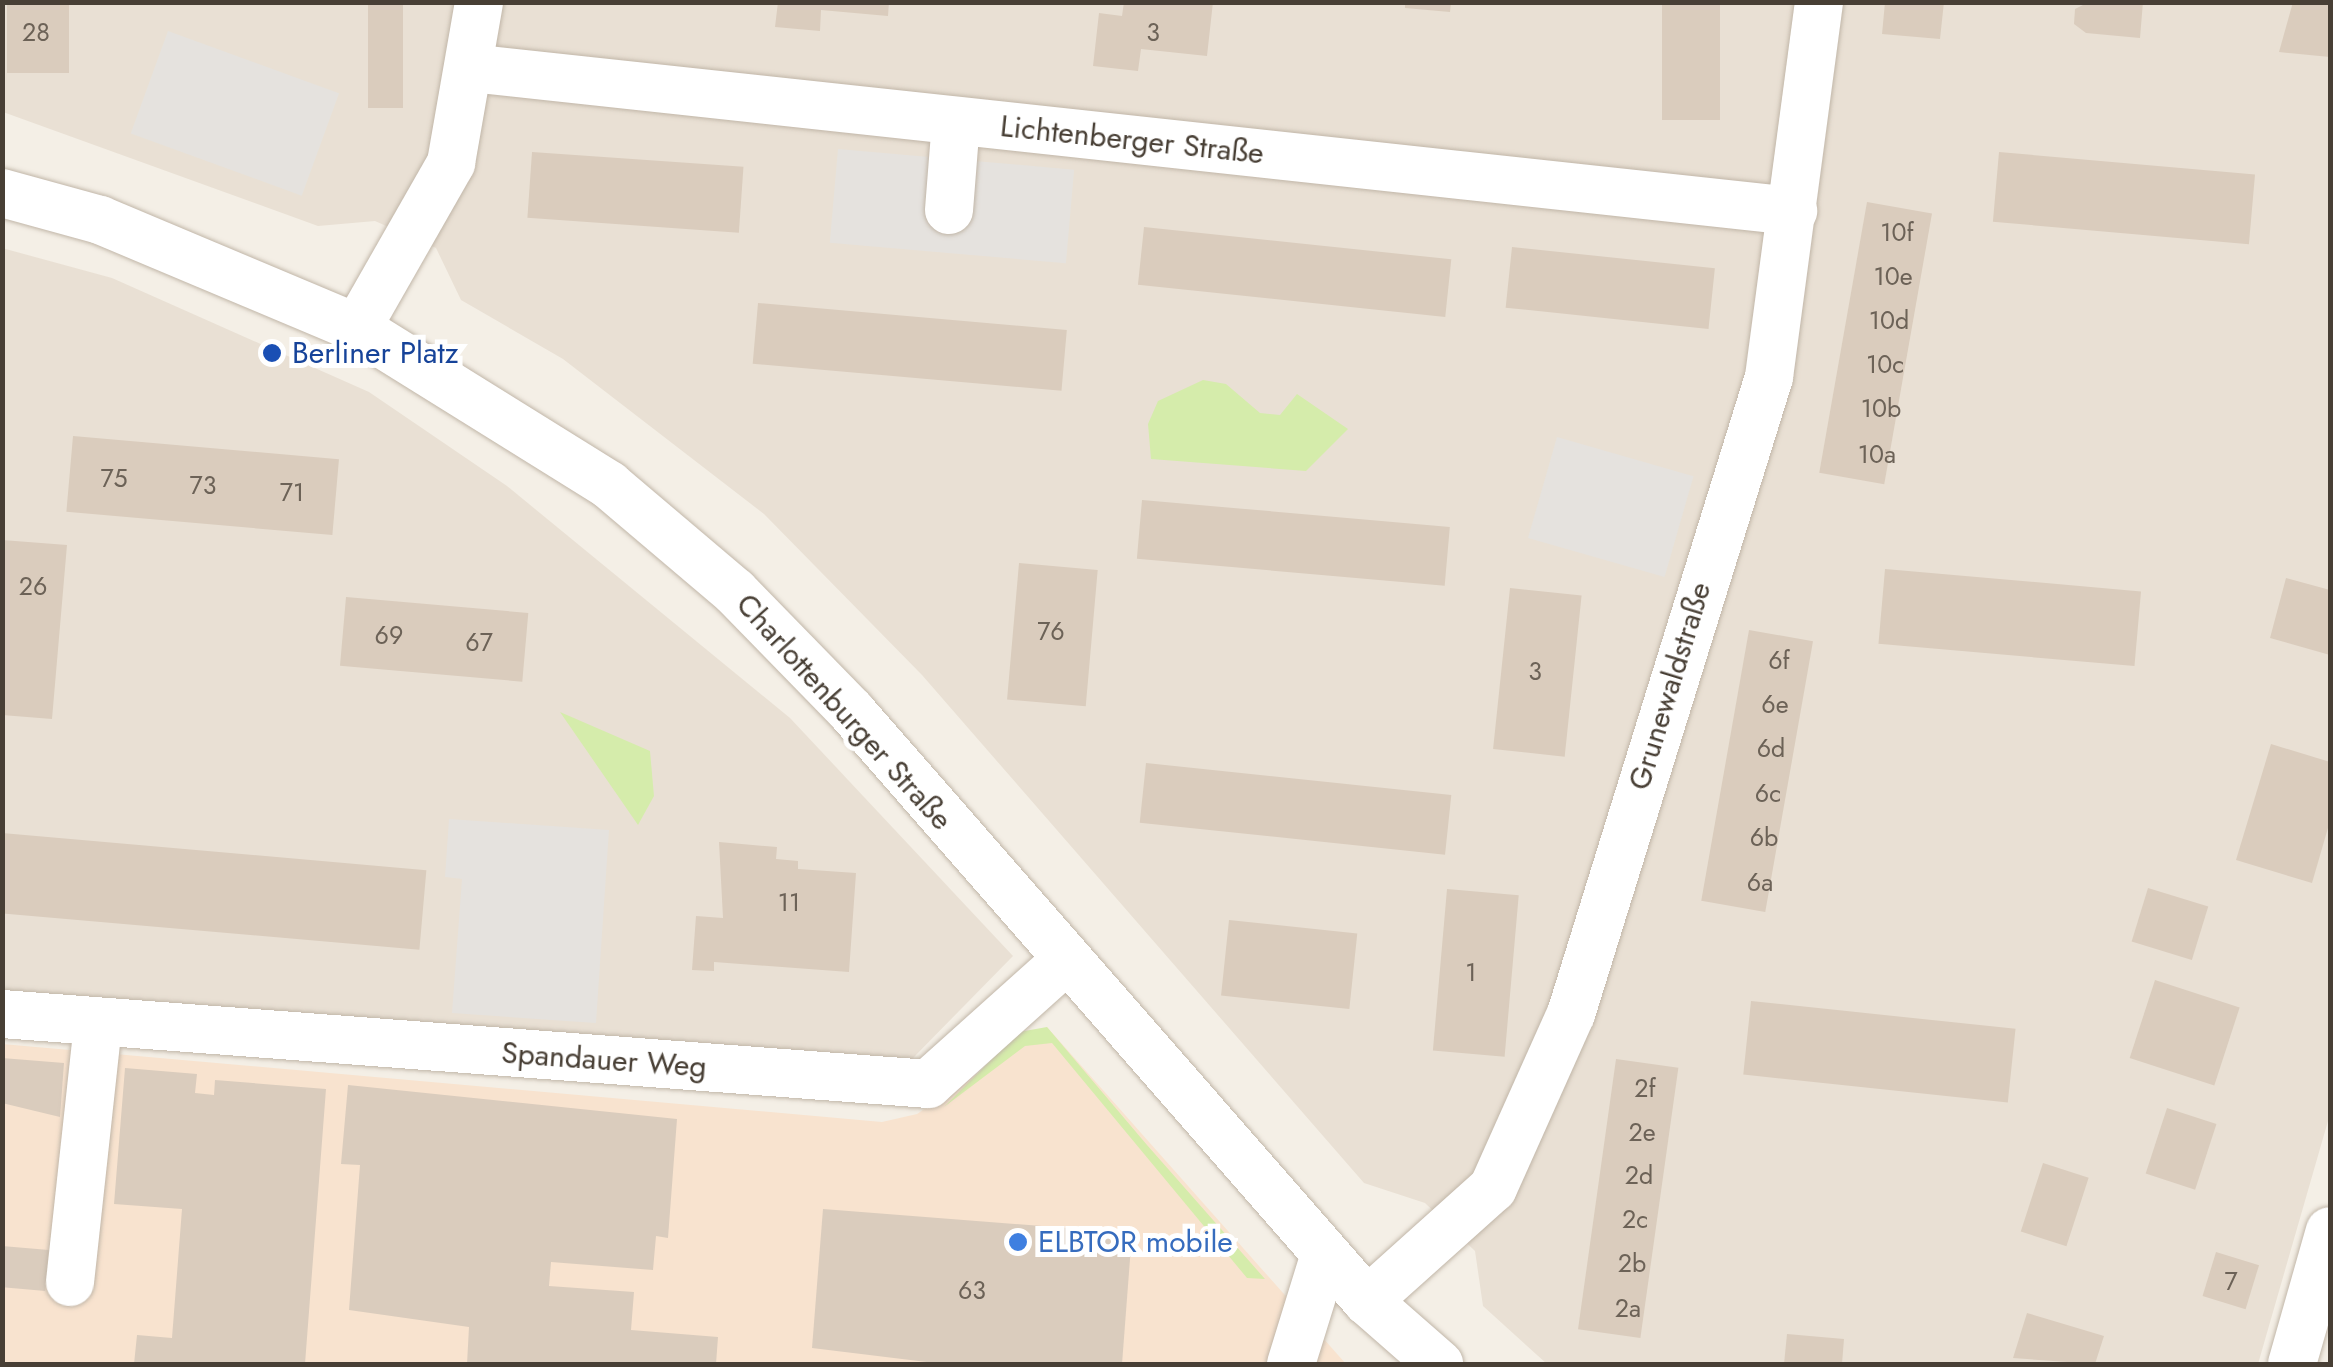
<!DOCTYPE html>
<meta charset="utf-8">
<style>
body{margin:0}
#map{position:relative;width:2333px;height:1367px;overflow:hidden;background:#f4efe6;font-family:Jost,sans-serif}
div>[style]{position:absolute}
.residential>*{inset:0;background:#e9e0d4}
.commercial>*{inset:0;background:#f8e3cf}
.green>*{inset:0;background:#d5ecab}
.parking>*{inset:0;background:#e5e2de;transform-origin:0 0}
.building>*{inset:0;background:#daccbd;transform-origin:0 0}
.roads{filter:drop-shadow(0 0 2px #c1b6a8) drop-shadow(0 0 2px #c1b6a8)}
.minor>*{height:48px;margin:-24px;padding:0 24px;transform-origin:24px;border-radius:24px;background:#fff}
.dots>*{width:28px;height:28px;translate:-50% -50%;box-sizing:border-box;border:5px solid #fff;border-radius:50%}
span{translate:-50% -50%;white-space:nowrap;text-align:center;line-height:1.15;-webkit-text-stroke:10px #fff;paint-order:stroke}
.number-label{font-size:25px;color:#6c6257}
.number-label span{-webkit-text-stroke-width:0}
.street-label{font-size:30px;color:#483f35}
.transit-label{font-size:30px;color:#164399}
.left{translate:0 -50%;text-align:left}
.shop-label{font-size:30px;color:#366cbe}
.frame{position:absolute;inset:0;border:5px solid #483f35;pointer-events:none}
</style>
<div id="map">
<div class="residential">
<div style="clip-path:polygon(2px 3px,2330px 3px,2330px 1114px,2258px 1364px,1547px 1364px,1483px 1306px,1475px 1251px,1425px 1203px,1364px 1183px,922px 675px,764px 514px,563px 359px,461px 300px,436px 248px,375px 221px,318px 226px,3px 112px)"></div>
<div style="clip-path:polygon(2px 248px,112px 278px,369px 392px,507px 486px,790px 718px,1013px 956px,912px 1059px,3px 995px)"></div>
</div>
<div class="commercial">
<div style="clip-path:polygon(1047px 1027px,1346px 1364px,3px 1364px,2px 1044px,882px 1122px,917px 1114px)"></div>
</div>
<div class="green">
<div style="clip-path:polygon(1203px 380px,1226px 384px,1260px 413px,1280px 415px,1297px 394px,1348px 429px,1306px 471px,1151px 459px,1148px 424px,1158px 401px)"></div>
<div style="clip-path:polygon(560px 712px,650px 751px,654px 796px,638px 825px)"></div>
<div style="clip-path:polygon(1047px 1027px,1147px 1145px,1265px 1279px,1247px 1278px,1052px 1043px,1025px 1046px,944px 1107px,1019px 1032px)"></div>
</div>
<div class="parking">
<div style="left:168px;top:31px;width:182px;height:109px;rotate:20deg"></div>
<div style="left:838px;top:149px;width:237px;height:94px;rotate:5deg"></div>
<div style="left:1557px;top:437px;width:142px;height:105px;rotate:16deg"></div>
<div style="clip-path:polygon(449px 819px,609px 830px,596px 1023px,452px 1013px,462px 879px,445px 877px)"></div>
</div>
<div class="building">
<div style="left:7px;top:2px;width:62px;height:71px"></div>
<div style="left:368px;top:2px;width:35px;height:106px"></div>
<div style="clip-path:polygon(778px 2px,889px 2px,888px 16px,821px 10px,820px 31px,775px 27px)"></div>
<div style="clip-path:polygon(1124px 2px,1213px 2px,1207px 56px,1141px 49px,1138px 71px,1093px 66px,1099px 13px,1122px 16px)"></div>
<div style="clip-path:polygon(1405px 2px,1451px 2px,1450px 12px,1405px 8px)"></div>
<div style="left:1662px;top:2px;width:58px;height:118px"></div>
<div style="clip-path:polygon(1885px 2px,1944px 2px,1940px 39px,1882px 34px)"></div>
<div style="clip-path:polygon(2089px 2px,2143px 2px,2140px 38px,2086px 33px,2074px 24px,2075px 9px)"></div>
<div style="clip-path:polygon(2293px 2px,2330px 2px,2330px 57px,2279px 52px)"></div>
<div style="left:532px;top:152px;width:212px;height:66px;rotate:4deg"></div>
<div style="left:1999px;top:152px;width:257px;height:70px;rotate:5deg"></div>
<div style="left:1867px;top:202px;width:66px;height:275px;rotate:10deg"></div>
<div style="left:1144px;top:227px;width:309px;height:58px;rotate:6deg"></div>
<div style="left:1512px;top:247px;width:204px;height:61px;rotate:6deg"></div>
<div style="left:758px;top:303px;width:310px;height:61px;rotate:5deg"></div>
<div style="left:73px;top:436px;width:267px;height:76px;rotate:5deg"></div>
<div style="left:1142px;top:500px;width:309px;height:59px;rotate:5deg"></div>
<div style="clip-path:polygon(2px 540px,67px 545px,52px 719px,2px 715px)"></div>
<div style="left:1019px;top:563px;width:79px;height:137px;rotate:5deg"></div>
<div style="left:1885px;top:569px;width:257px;height:75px;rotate:5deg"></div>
<div style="clip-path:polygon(2286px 578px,2330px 590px,2330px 655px,2270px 638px)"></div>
<div style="left:1510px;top:588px;width:72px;height:162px;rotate:6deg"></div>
<div style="left:346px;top:597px;width:183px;height:69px;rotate:5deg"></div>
<div style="left:1749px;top:630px;width:65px;height:275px;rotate:10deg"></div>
<div style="clip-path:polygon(2271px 744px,2330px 762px,2330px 821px,2312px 883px,2236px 860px)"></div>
<div style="left:1146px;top:763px;width:307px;height:60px;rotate:6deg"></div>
<div style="left:2px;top:833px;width:426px;height:80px;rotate:5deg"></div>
<div style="clip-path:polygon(719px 842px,777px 847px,776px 859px,798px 861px,798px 869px,856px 873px,849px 972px,714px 962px,714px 971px,692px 970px,696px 916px,723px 918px)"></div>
<div style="left:2148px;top:888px;width:63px;height:56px;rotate:17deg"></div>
<div style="left:1447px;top:889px;width:72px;height:162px;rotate:5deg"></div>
<div style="left:1229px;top:920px;width:129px;height:76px;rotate:6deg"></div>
<div style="left:2155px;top:980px;width:89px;height:82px;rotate:18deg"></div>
<div style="left:1751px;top:1001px;width:266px;height:74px;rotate:6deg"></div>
<div style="clip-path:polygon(2px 1058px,64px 1063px,60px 1117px,2px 1103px)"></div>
<div style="left:1616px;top:1059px;width:63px;height:273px;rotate:8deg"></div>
<div style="clip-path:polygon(125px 1068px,197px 1074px,195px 1093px,214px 1095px,215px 1080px,326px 1089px,305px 1364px,134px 1364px,137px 1335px,172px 1338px,182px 1209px,114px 1204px)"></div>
<div style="clip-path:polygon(348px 1085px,677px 1119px,668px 1238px,656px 1236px,653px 1270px,551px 1262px,549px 1286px,634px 1292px,631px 1330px,718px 1337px,716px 1364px,467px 1364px,469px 1327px,349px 1310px,360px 1165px,341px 1164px)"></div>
<div style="left:2167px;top:1108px;width:52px;height:69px;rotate:18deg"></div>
<div style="left:2043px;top:1163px;width:48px;height:72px;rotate:18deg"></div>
<div style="clip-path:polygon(823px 1209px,1132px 1233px,1122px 1364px,943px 1364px,812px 1348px)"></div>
<div style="left:2px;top:1246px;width:47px;height:41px;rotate:5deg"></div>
<div style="left:2216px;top:1252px;width:45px;height:46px;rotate:17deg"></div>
<div style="clip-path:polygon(2027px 1313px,2104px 1336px,2095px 1364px,2013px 1358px)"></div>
<div style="clip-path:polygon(1787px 1334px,1844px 1339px,1842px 1364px,1784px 1364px)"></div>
</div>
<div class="roads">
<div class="minor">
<div style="left:470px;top:68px;width:1331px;rotate:6.17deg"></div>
<div style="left:2px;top:193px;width:102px;rotate:15.4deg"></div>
<div style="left:100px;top:220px;width:279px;rotate:22.8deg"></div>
<div style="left:357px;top:328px;width:297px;rotate:31.9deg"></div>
<div style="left:609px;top:485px;width:165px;rotate:40.3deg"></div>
<div style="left:735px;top:592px;width:166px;rotate:45.7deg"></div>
<div style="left:851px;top:711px;width:784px;rotate:48.83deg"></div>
<div style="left:1367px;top:1301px;width:96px;rotate:41.2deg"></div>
<div style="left:949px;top:210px;width:89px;rotate:-85.5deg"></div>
<div style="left:357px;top:328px;width:190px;rotate:-60.3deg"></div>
<div style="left:451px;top:163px;width:163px;rotate:-80.1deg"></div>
<div style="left:2px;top:1014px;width:929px;rotate:4.32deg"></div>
<div style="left:928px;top:1084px;width:183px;rotate:-41.9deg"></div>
<div style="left:70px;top:1282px;width:261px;rotate:-83.8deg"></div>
<div style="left:1367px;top:1301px;width:169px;rotate:-41.9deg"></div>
<div style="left:1493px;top:1188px;width:191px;rotate:-65.9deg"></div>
<div style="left:1571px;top:1014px;width:667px;rotate:-72.73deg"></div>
<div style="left:1769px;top:377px;width:378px;rotate:-82.4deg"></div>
<div style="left:1291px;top:1364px;width:115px;rotate:-72.8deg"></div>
<div style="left:2292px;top:1364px;width:138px;rotate:-74.1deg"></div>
</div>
</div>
<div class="dots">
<div style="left:272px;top:353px;background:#1a4fb4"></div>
<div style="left:1018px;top:1242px;background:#3f7fe0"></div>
</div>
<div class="number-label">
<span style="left:36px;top:32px">28</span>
<span style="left:1153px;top:32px">3</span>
<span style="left:1897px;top:232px">10f</span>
<span style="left:1893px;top:276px">10e</span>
<span style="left:1889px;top:320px">10d</span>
<span style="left:1885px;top:364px">10c</span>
<span style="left:1881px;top:408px">10b</span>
<span style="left:1877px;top:454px">10a</span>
<span style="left:114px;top:478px">75</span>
<span style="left:203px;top:485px">73</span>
<span style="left:292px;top:492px">71</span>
<span style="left:33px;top:586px">26</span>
<span style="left:1051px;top:631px">76</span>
<span style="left:389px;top:635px">69</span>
<span style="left:479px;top:642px">67</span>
<span style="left:1779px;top:660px">6f</span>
<span style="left:1535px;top:671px">3</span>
<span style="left:1775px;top:704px">6e</span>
<span style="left:1771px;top:748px">6d</span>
<span style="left:1768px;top:793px">6c</span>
<span style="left:1764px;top:837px">6b</span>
<span style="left:1760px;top:882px">6a</span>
<span style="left:789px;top:902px">11</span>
<span style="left:1471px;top:972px">1</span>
<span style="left:1645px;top:1088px">2f</span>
<span style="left:1642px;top:1132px">2e</span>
<span style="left:1639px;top:1175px">2d</span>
<span style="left:1635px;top:1219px">2c</span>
<span style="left:1632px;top:1263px">2b</span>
<span style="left:2231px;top:1281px">7</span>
<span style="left:972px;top:1290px">63</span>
<span style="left:1628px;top:1308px">2a</span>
</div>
<div class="street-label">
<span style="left:1132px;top:140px;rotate:6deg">Lichtenberger Straße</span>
<span style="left:1670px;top:686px;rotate:-73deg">Grunewaldstraße</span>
<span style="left:844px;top:712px;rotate:48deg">Charlottenburger Straße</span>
<span style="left:604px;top:1060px;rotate:4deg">Spandauer Weg</span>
</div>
<div class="transit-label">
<span class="left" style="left:292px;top:353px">Berliner Platz</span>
</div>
<div class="shop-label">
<span class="left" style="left:1038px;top:1242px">ELBTOR mobile</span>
</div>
<div class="frame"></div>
</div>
